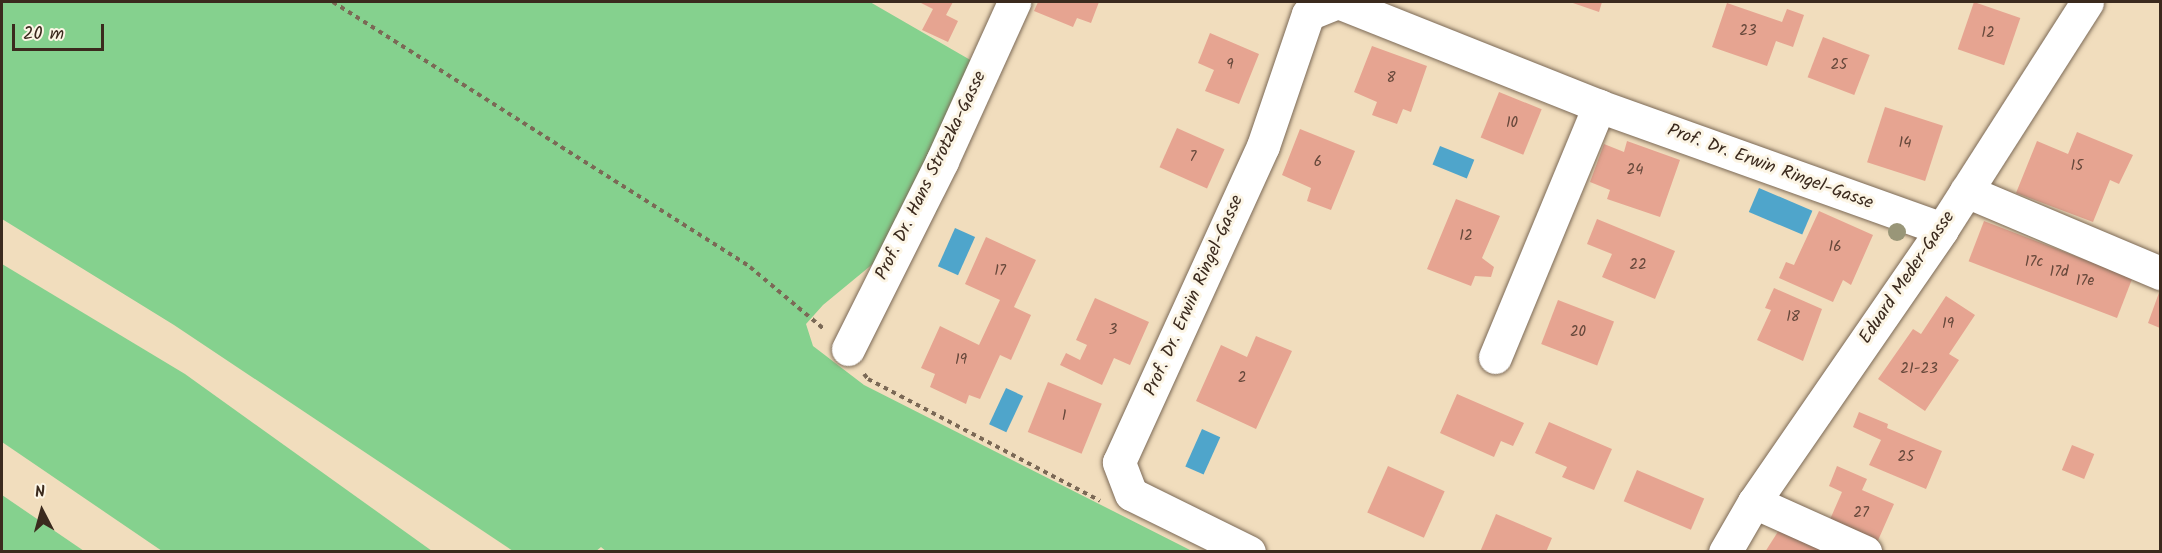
<!DOCTYPE html>
<style>
body{margin:0}
#map{position:relative;width:2162px;height:553px;overflow:hidden;background:#f1ddbd;font-family:Kalam,sans-serif}
div>[style]{position:absolute}
.green>*{inset:0;background:#85d18e}
.water>*{inset:0;background:#4fa5cb;transform-origin:0 0}
.building>*{inset:0;background:#e6a491;transform-origin:0 0}
.path>*{height:4px;margin-top:-2px;transform-origin:0;background:repeating-linear-gradient(90deg,#7b6956 0 4.5px,transparent 0 9px)}
.roads{filter:drop-shadow(0 0 2px #7b6956) drop-shadow(0 0 2px #7b6956)}
.minor>*{height:33px;margin:-16.5px;padding:0 16.5px;transform-origin:16.5px;border-radius:16.5px;background:#fff}
.trees>*{width:18px;height:18px;margin:-9px;border-radius:50%;background:#999678}
span{translate:-50% -50%;white-space:nowrap;text-align:center;line-height:1.15;-webkit-text-stroke:6px #fcf5e5;paint-order:stroke}
.number-label{font-size:15px;color:#66483b}
.number-label span{-webkit-text-stroke-width:0}
.street-label{font-size:18px;color:#3b2a1e}
.frame{position:absolute;inset:0;border:3px solid #3b2a1e;pointer-events:none}
.north{position:absolute;left:12px;top:481px;width:60px;height:60px;-webkit-text-stroke:4px #fcf5e5;paint-order:stroke;rotate:354deg;font-size:16px;font-weight:700;line-height:24px;text-align:center;color:#3b2a1e}
.north::after{content:'';display:block;margin:auto;width:21px;height:27px;background:#3b2a1e;clip-path:polygon(50% 0,100% 100%,50% 72%,0 100%)}
.scale{position:absolute;left:12px;top:24px;width:92px;height:27px;box-sizing:border-box;border:3px solid #3b2a1e;border-top:0;padding-left:8px;font-size:18px;line-height:21px;white-space:nowrap;color:#3b2a1e;-webkit-text-stroke:4px #fcf5e5;paint-order:stroke}
</style>
<div id="map">
<div class="green">
<div style="clip-path:polygon(2px 2px,870px 2px,979px 65px,937px 211px,823px 305px,806px 324px,813px 346px,864px 385px,1192px 551px,607px 552px,601px 547px,595px 552px,513px 551px,174px 325px,2px 219px)"></div>
<div style="clip-path:polygon(2px 264px,185px 374px,432px 551px,162px 551px,2px 442px)"></div>
<div style="clip-path:polygon(2px 495px,84px 551px,2px 551px)"></div>
</div>
<div class="water">
<div style="left:1440px;top:146px;width:37px;height:20px;rotate:22deg"></div>
<div style="left:1759px;top:188px;width:58px;height:26px;rotate:23deg"></div>
<div style="left:955px;top:228px;width:22px;height:42px;rotate:24deg"></div>
<div style="left:1006px;top:388px;width:19px;height:40px;rotate:25deg"></div>
<div style="left:1202px;top:429px;width:20px;height:41px;rotate:24deg"></div>
</div>
<div class="building">
<div style="clip-path:polygon(919px 2px,953px 2px,946px 15px,958px 21px,948px 42px,922px 30px,933px 9px)"></div>
<div style="clip-path:polygon(1038px 2px,1099px 2px,1091px 23px,1077px 18px,1073px 27px,1034px 11px)"></div>
<div style="clip-path:polygon(1570px 2px,1602px 2px,1599px 12px)"></div>
<div style="left:1974px;top:2px;width:49px;height:50px;rotate:19deg"></div>
<div style="clip-path:polygon(1727px 3px,1782px 22px,1787px 9px,1804px 15px,1793px 47px,1776px 41px,1767px 66px,1712px 47px)"></div>
<div style="clip-path:polygon(1210px 33px,1259px 54px,1239px 104px,1205px 91px,1214px 70px,1198px 63px)"></div>
<div style="left:1823px;top:37px;width:50px;height:43px;rotate:21deg"></div>
<div style="clip-path:polygon(1372px 46px,1427px 66px,1411px 112px,1403px 109px,1397px 124px,1372px 115px,1377px 102px,1354px 92px)"></div>
<div style="left:1499px;top:92px;width:46px;height:49px;rotate:22deg"></div>
<div style="left:1885px;top:107px;width:61px;height:58px;rotate:18deg"></div>
<div style="left:1177px;top:128px;width:52px;height:43px;rotate:24deg"></div>
<div style="clip-path:polygon(1300px 129px,1355px 151px,1331px 210px,1307px 201px,1311px 188px,1282px 175px)"></div>
<div style="clip-path:polygon(2077px 132px,2133px 155px,2119px 184px,2110px 180px,2093px 222px,2016px 193px,2037px 141px,2068px 154px)"></div>
<div style="clip-path:polygon(1627px 141px,1680px 160px,1660px 217px,1607px 199px,1610px 190px,1590px 182px,1604px 144px,1624px 152px)"></div>
<div style="clip-path:polygon(1456px 199px,1500px 216px,1482px 258px,1494px 267px,1491px 277px,1475px 276px,1471px 286px,1427px 269px)"></div>
<div style="clip-path:polygon(1819px 211px,1873px 235px,1851px 285px,1843px 280px,1833px 302px,1779px 278px,1786px 262px,1794px 265px)"></div>
<div style="clip-path:polygon(1597px 219px,1675px 251px,1655px 299px,1602px 277px,1612px 254px,1587px 244px)"></div>
<div style="left:1984px;top:221px;width:159px;height:43px;rotate:21deg"></div>
<div style="clip-path:polygon(986px 237px,1036px 260px,1014px 307px,1031px 315px,1011px 360px,1000px 355px,980px 399px,969px 395px,966px 404px,930px 387px,935px 374px,921px 368px,940px 326px,979px 345px,1000px 300px,965px 284px)"></div>
<div style="clip-path:polygon(1774px 288px,1822px 309px,1803px 361px,1757px 340px,1771px 310px,1765px 308px)"></div>
<div style="clip-path:polygon(2160px 290px,2160px 328px,2148px 323px)"></div>
<div style="clip-path:polygon(1946px 296px,1975px 315px,1949px 354px,1959px 360px,1925px 411px,1878px 379px,1913px 329px,1921px 334px)"></div>
<div style="clip-path:polygon(1095px 298px,1149px 322px,1130px 365px,1114px 358px,1102px 385px,1060px 365px,1066px 353px,1080px 360px,1087px 345px,1076px 340px)"></div>
<div style="left:1558px;top:300px;width:60px;height:47px;rotate:21deg"></div>
<div style="clip-path:polygon(1256px 336px,1292px 351px,1256px 429px,1196px 401px,1221px 345px,1247px 357px)"></div>
<div style="left:1048px;top:382px;width:58px;height:54px;rotate:22deg"></div>
<div style="clip-path:polygon(1457px 394px,1524px 423px,1513px 446px,1501px 441px,1494px 457px,1440px 433px)"></div>
<div style="clip-path:polygon(1859px 412px,1888px 424px,1887px 428px,1942px 451px,1926px 489px,1869px 465px,1881px 440px,1853px 427px)"></div>
<div style="clip-path:polygon(1549px 422px,1612px 449px,1594px 490px,1562px 477px,1567px 467px,1535px 453px)"></div>
<div style="left:2072px;top:445px;width:24px;height:27px;rotate:22deg"></div>
<div style="left:1388px;top:466px;width:62px;height:51px;rotate:24deg"></div>
<div style="clip-path:polygon(1837px 466px,1867px 479px,1862px 490px,1894px 504px,1876px 545px,1828px 524px,1842px 492px,1829px 486px)"></div>
<div style="left:1637px;top:470px;width:73px;height:34px;rotate:23deg"></div>
<div style="clip-path:polygon(1496px 514px,1552px 538px,1546px 552px,1480px 552px)"></div>
<div style="clip-path:polygon(1779px 530px,1831px 552px,1765px 552px)"></div>
</div>
<div class="path">
<div style="left:333px;top:2px;width:494px;rotate:32.4deg"></div>
<div style="left:750px;top:267px;width:97px;rotate:40deg"></div>
<div style="left:864px;top:374px;width:6px;rotate:51deg"></div>
<div style="left:868px;top:379px;width:262px;rotate:27.7deg"></div>
</div>
<div class="roads">
<div class="minor">
<div style="left:1338px;top:2px;width:281px;rotate:21.7deg"></div>
<div style="left:1599px;top:106px;width:364px;rotate:19.7deg"></div>
<div style="left:1966px;top:191px;width:211px;rotate:22.9deg"></div>
<div style="left:848px;top:349px;width:210px;rotate:-63.4deg"></div>
<div style="left:942px;top:161px;width:175px;rotate:-65.6deg"></div>
<div style="left:1495px;top:357px;width:272px;rotate:-67.5deg"></div>
<div style="left:1754px;top:502px;width:122px;rotate:24.2deg"></div>
<div style="left:1249px;top:552px;width:131px;rotate:-153.8deg"></div>
<div style="left:1131px;top:494px;width:34px;rotate:-111deg"></div>
<div style="left:1119px;top:462px;width:347px;rotate:-65.5deg"></div>
<div style="left:1263px;top:146px;width:139px;rotate:-71.2deg"></div>
<div style="left:1308px;top:14px;width:32px;rotate:-22deg"></div>
<div style="left:1725px;top:552px;width:58px;rotate:-59.9deg"></div>
<div style="left:1754px;top:502px;width:331px;rotate:-55.4deg"></div>
<div style="left:1942px;top:229px;width:269px;rotate:-57.4deg"></div>
</div>
</div>
<div class="trees">
<div style="left:1897px;top:232px"></div>
</div>
<div class="number-label">
<span style="left:1748px;top:32px">23</span>
<span style="left:1988px;top:34px">12</span>
<span style="left:1230px;top:66px">9</span>
<span style="left:1839px;top:66px">25</span>
<span style="left:1391px;top:79px">8</span>
<span style="left:1512px;top:124px">10</span>
<span style="left:1905px;top:144px">14</span>
<span style="left:1193px;top:158px">7</span>
<span style="left:1318px;top:163px">6</span>
<span style="left:2077px;top:167px">15</span>
<span style="left:1635px;top:171px">24</span>
<span style="left:1466px;top:237px">12</span>
<span style="left:1835px;top:248px">16</span>
<span style="left:2034px;top:263px">17c</span>
<span style="left:1638px;top:266px">22</span>
<span style="left:1000px;top:272px">17</span>
<span style="left:2059px;top:273px">17d</span>
<span style="left:2085px;top:282px">17e</span>
<span style="left:1793px;top:318px">18</span>
<span style="left:1948px;top:325px">19</span>
<span style="left:1113px;top:331px">3</span>
<span style="left:1578px;top:333px">20</span>
<span style="left:961px;top:361px">19</span>
<span style="left:1919px;top:370px">21-23</span>
<span style="left:1242px;top:379px">2</span>
<span style="left:1064px;top:417px">1</span>
<span style="left:1906px;top:458px">25</span>
<span style="left:1861px;top:514px">27</span>
</div>
<div class="street-label">
<span style="left:1770px;top:168px;rotate:20deg">Prof. Dr. Erwin Ringel-Gasse</span>
<span style="left:932px;top:176px;rotate:-64deg">Prof. Dr. Hans Strotzka-Gasse</span>
<span style="left:1908px;top:278px;rotate:-56deg">Eduard Meder-Gasse</span>
<span style="left:1195px;top:296px;rotate:-66deg">Prof. Dr. Erwin Ringel-Gasse</span>
</div>
<div class="frame"></div>
<div class="north">N</div>
<div class="scale">20 m</div>
</div>
